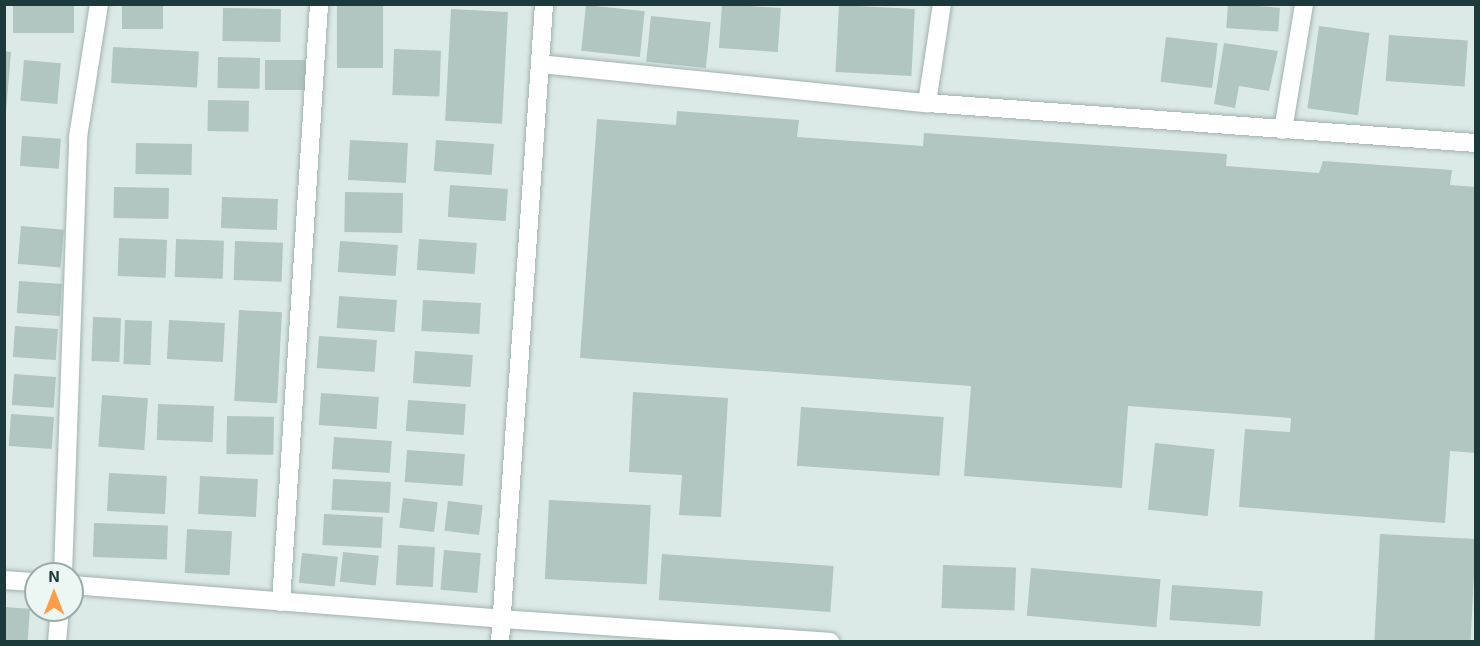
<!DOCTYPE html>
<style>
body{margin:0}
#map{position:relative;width:1480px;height:646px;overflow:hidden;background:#dceae7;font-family:"Exo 2",sans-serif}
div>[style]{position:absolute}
.building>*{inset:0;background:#b1c5c1;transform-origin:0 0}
.roads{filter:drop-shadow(0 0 2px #9fb2af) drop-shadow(0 0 2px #9fb2af)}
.minor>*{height:18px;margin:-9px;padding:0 9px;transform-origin:9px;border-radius:9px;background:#fff}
.tertiary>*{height:18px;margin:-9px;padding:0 9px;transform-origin:9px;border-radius:9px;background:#fff}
span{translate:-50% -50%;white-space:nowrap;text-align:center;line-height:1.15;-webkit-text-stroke:5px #ecf7f4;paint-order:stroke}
.frame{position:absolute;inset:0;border:6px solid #1c3a39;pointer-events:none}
.north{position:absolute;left:24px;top:562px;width:60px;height:60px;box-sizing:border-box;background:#ecf7f4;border:2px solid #99aba9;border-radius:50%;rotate:0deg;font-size:16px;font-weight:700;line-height:24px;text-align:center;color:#1c3a39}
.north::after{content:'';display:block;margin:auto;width:21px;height:27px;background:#ff9c45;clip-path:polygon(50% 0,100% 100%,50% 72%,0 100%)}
</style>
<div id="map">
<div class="building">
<div style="left:13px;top:4px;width:61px;height:29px"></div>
<div style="left:122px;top:4px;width:41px;height:25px"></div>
<div style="left:337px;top:4px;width:46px;height:64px"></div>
<div style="left:722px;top:4px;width:59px;height:44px;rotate:4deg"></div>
<div style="left:1228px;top:4px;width:52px;height:24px;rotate:4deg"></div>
<div style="left:586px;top:5px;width:59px;height:46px;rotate:6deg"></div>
<div style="left:839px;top:5px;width:76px;height:67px;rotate:3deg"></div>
<div style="left:223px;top:8px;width:58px;height:33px;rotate:1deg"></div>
<div style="left:451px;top:9px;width:57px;height:112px;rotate:3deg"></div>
<div style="left:651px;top:16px;width:60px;height:46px;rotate:6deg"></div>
<div style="left:1319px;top:26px;width:51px;height:83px;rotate:8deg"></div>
<div style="left:1389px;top:35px;width:79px;height:46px;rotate:4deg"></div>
<div style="left:1166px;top:37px;width:52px;height:45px;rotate:7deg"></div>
<div style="clip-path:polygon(1224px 43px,1278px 51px,1269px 91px,1239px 86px,1235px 108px,1214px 104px)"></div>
<div style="left:113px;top:47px;width:86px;height:36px;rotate:3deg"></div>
<div style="left:394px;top:49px;width:47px;height:46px;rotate:2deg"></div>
<div style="clip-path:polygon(4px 51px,11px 52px,6px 112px,4px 112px)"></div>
<div style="left:218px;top:57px;width:42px;height:31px;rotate:1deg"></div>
<div style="left:24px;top:60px;width:37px;height:41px;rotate:5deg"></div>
<div style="left:265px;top:60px;width:41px;height:30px"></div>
<div style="left:208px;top:100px;width:41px;height:31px;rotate:1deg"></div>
<div style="clip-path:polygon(677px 111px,799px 120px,797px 137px,923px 146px,924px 133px,1227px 154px,1226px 166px,1319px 173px,1323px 161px,1452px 170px,1450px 185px,1476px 187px,1476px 453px,1450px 451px,1445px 523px,1239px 507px,1245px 429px,1290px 432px,1291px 418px,1128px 406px,1122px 488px,964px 476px,971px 386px,580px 358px,597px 119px,676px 125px)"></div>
<div style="left:22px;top:136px;width:39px;height:30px;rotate:4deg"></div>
<div style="left:350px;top:140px;width:58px;height:40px;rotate:3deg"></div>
<div style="left:436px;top:140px;width:58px;height:31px;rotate:4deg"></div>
<div style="left:136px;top:143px;width:56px;height:31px;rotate:1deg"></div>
<div style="left:450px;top:185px;width:58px;height:32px;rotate:4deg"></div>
<div style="left:114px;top:187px;width:55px;height:31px;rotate:1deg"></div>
<div style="left:345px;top:192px;width:58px;height:40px;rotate:1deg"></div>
<div style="left:222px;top:197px;width:56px;height:31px;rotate:2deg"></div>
<div style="left:21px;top:226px;width:43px;height:38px;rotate:5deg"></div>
<div style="left:119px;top:238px;width:48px;height:38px;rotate:2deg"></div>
<div style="left:176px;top:239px;width:48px;height:38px;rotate:2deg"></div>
<div style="left:419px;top:239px;width:58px;height:31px;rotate:4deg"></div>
<div style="left:235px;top:241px;width:48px;height:39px;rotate:2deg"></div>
<div style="left:340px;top:241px;width:58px;height:31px;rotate:4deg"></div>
<div style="left:19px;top:281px;width:43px;height:32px;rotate:4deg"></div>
<div style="left:339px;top:296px;width:58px;height:32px;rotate:4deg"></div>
<div style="left:423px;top:300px;width:58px;height:31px;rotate:3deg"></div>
<div style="left:239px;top:310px;width:43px;height:91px;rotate:3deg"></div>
<div style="left:93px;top:317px;width:28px;height:44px;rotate:2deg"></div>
<div style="left:125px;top:320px;width:27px;height:44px;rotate:2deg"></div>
<div style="left:169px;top:320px;width:56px;height:39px;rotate:3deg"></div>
<div style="left:15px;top:326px;width:43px;height:31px;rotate:4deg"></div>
<div style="left:319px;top:336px;width:58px;height:32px;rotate:4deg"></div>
<div style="left:415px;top:351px;width:58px;height:32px;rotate:4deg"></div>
<div style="left:14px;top:374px;width:42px;height:31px;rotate:4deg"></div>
<div style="clip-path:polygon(633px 392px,728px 398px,721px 517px,679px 515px,682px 475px,629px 472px)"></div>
<div style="left:321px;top:393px;width:58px;height:32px;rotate:4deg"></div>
<div style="left:102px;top:395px;width:46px;height:52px;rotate:4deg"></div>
<div style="left:408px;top:400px;width:58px;height:31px;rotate:4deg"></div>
<div style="left:158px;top:404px;width:56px;height:36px;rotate:2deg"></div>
<div style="left:801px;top:407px;width:143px;height:59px;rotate:4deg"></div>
<div style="left:11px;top:414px;width:43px;height:32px;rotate:4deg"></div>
<div style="left:227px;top:416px;width:47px;height:38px;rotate:1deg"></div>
<div style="left:334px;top:437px;width:58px;height:32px;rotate:4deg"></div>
<div style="left:1155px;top:443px;width:60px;height:67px;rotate:6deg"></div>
<div style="left:407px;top:450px;width:58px;height:32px;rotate:4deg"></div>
<div style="left:109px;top:473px;width:58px;height:38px;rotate:3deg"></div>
<div style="left:200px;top:476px;width:58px;height:38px;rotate:3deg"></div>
<div style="left:333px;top:479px;width:58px;height:31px;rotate:3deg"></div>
<div style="left:403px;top:498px;width:35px;height:30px;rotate:7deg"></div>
<div style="left:549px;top:500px;width:102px;height:79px;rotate:3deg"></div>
<div style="left:448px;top:501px;width:35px;height:30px;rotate:7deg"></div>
<div style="left:324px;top:514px;width:59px;height:31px;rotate:3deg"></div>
<div style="left:94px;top:523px;width:74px;height:34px;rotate:2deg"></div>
<div style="left:187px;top:529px;width:45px;height:44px;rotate:3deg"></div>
<div style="left:1380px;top:534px;width:96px;height:107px;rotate:3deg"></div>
<div style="left:398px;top:545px;width:37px;height:40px;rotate:3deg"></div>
<div style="left:444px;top:550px;width:37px;height:40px;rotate:5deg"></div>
<div style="left:343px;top:552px;width:36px;height:30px;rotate:6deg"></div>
<div style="left:302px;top:553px;width:36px;height:30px;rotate:6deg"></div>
<div style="left:662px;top:554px;width:172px;height:46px;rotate:4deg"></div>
<div style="left:943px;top:565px;width:73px;height:43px;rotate:2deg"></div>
<div style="left:1031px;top:568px;width:130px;height:48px;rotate:5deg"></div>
<div style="left:1172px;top:585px;width:91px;height:35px;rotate:4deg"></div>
<div style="left:4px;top:607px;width:26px;height:35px;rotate:4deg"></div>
</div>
<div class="roads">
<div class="minor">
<div style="left:540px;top:64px;width:389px;rotate:5.8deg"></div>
<div style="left:927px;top:103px;width:550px;rotate:4.17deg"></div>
<div style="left:927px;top:103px;width:100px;rotate:-81.4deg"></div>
<div style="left:1283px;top:130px;width:128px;rotate:-80.5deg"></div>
<div style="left:63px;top:574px;width:437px;rotate:-88deg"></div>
<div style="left:78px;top:137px;width:135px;rotate:-81deg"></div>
<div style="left:4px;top:580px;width:32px;rotate:4deg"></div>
<div style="left:72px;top:585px;width:431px;rotate:4.5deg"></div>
<div style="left:281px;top:602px;width:599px;rotate:-86.36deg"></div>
<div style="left:57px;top:642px;width:32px;rotate:-85deg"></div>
<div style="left:500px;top:642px;width:640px;rotate:-86.05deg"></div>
</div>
<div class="tertiary">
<div style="left:502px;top:619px;width:329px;rotate:4deg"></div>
</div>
</div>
<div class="frame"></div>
<div class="north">N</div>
</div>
